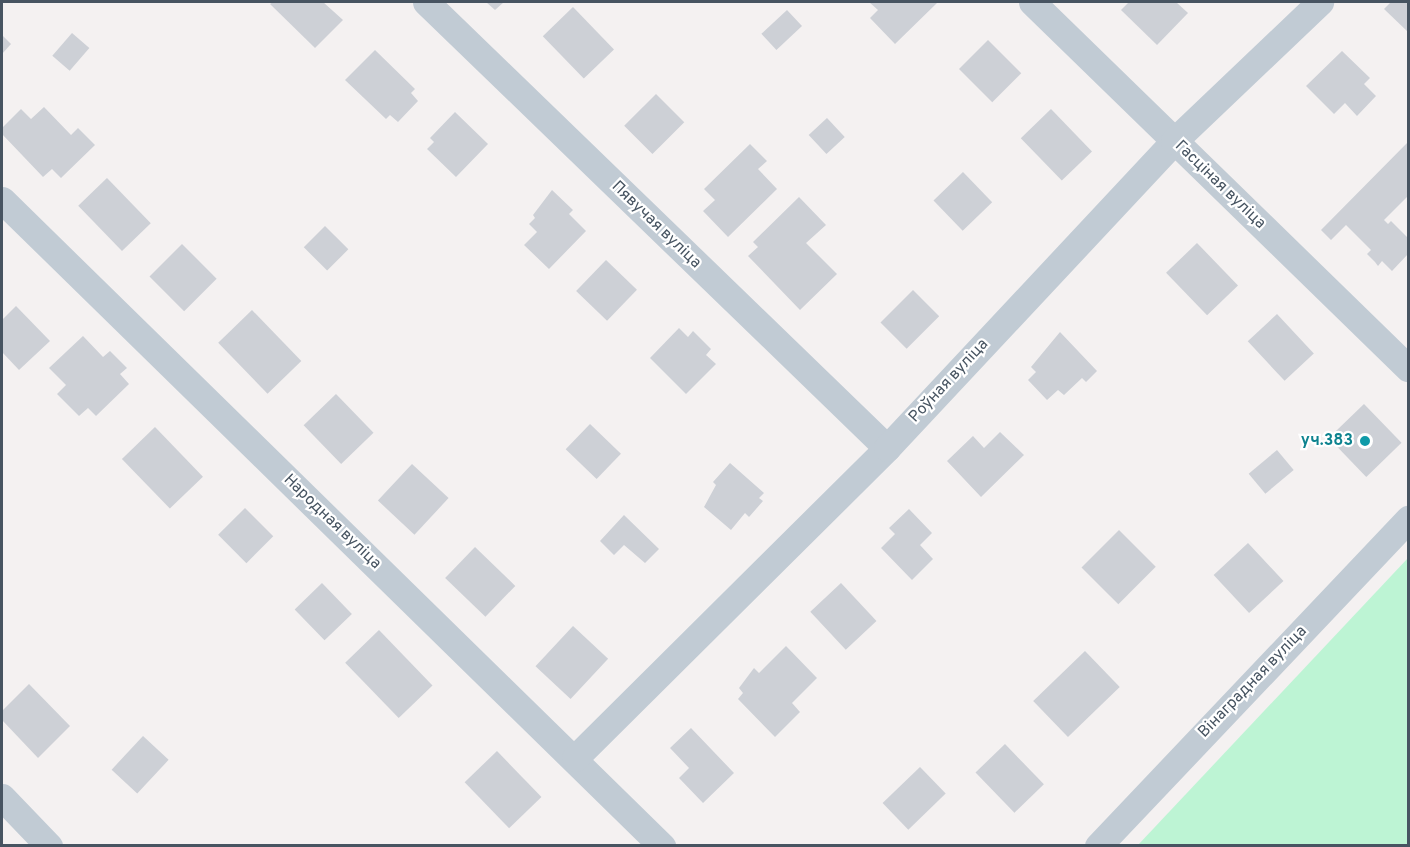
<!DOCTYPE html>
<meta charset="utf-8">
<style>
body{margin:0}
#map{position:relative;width:1410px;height:847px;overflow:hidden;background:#f4f1f1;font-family:Overpass,sans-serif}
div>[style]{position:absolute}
.green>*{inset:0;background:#bdf4d4}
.building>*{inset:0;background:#cdd0d6;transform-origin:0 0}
.minor>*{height:27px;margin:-13.5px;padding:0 13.5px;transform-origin:13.5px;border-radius:13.5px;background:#c1cbd4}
.dots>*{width:16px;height:16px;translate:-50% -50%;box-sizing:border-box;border:3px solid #fff;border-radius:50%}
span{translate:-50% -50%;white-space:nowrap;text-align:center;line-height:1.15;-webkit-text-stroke:4.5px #fff;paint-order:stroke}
.street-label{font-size:16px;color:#475461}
.culture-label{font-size:16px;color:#0d838f;font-weight:700}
.right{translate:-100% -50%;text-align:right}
.frame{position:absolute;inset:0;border:3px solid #475461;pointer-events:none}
</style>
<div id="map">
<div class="green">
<div style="clip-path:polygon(1408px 558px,1408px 845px,1138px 845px)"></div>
</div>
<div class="building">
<div style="clip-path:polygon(273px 2px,323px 2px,343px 20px,315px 48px,270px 4px)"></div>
<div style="clip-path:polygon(486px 2px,504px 2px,495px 10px)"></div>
<div style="clip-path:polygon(869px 2px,936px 2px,937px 3px,895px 44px,870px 18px,878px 10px)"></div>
<div style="clip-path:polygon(1129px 2px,1176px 2px,1188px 13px,1157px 45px,1121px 10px)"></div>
<div style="clip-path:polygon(1391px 2px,1408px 2px,1408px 32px,1384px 9px)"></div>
<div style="left:573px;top:7px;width:59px;height:42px;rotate:46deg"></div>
<div style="left:787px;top:10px;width:22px;height:35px;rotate:47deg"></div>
<div style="left:72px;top:33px;width:23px;height:30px;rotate:41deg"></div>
<div style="clip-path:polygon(2px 35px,11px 44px,2px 54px)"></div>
<div style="left:988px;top:40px;width:47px;height:41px;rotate:45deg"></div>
<div style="clip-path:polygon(375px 50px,415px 89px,411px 93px,418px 101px,398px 122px,390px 115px,386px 119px,345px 80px)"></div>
<div style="clip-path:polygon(1342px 51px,1370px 78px,1364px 84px,1376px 96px,1357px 116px,1345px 103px,1334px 114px,1306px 86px)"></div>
<div style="left:656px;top:94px;width:40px;height:45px;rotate:45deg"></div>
<div style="clip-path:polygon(44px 107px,71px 135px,78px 128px,95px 145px,61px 178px,52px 169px,43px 177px,2px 134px,2px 128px,21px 109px,31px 119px)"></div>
<div style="left:1051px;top:109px;width:59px;height:42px;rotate:46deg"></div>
<div style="clip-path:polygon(455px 112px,488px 144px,456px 177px,427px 149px,434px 142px,430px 138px)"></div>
<div style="left:827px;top:118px;width:26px;height:25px;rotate:47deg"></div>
<div style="clip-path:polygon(1408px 142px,1408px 196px,1384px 220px,1388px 224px,1391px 221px,1408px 238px,1408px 254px,1392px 271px,1382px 261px,1378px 266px,1375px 262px,1367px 254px,1371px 250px,1346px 225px,1331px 240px,1321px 230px)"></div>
<div style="clip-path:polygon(750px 144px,767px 161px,758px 169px,777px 189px,728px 237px,703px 211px,715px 200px,704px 189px)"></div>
<div style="left:963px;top:172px;width:42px;height:41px;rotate:46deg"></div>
<div style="left:107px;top:178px;width:63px;height:40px;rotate:46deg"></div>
<div style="clip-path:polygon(552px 190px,573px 210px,569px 214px,586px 231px,549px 269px,524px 245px,537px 232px,529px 224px,535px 218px,533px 215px)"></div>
<div style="clip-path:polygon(799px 197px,826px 225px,806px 243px,837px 274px,800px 310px,748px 256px,758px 247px,753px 242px)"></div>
<div style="left:325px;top:226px;width:33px;height:30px;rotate:45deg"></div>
<div style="left:1197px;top:243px;width:59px;height:43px;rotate:46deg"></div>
<div style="left:182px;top:244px;width:49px;height:46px;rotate:45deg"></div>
<div style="left:606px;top:260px;width:43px;height:43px;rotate:44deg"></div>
<div style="left:913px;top:290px;width:37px;height:46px;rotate:45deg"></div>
<div style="clip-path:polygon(16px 306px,50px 341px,19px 370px,2px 352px,2px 320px)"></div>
<div style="left:252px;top:310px;width:71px;height:47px;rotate:46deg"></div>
<div style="left:1277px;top:314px;width:54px;height:40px;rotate:47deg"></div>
<div style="clip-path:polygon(679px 328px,688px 337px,693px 331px,711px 349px,706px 355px,716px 364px,686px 394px,650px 358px)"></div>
<div style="clip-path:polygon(1060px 332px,1097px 371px,1086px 382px,1082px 378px,1064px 395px,1058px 390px,1047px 400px,1028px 380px,1036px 372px,1031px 367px)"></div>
<div style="clip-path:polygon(83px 336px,103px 357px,110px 351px,127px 368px,120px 374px,129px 384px,96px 416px,88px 408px,79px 416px,57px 394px,66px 385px,49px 368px)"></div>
<div style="left:336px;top:394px;width:54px;height:45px;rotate:46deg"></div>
<div style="left:1364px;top:404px;width:54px;height:49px;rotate:46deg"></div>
<div style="left:590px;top:424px;width:43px;height:35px;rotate:44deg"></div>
<div style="left:155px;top:427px;width:69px;height:46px;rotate:46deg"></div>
<div style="clip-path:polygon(1000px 432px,1024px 455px,981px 497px,947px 461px,973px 436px,984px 448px)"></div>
<div style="left:1277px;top:450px;width:26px;height:37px;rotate:50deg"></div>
<div style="clip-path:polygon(730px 463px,764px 493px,759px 498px,763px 501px,749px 517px,745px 513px,731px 530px,704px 507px,716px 485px,713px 482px)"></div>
<div style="left:412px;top:464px;width:50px;height:50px;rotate:43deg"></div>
<div style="left:245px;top:508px;width:40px;height:38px;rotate:45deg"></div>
<div style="clip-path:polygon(909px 509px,932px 533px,920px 545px,933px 559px,912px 580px,881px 548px,895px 534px,889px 528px)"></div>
<div style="clip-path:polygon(624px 515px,659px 549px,645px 563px,624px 545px,614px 555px,600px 541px)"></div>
<div style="left:1119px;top:530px;width:52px;height:53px;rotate:45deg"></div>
<div style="left:1248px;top:543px;width:52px;height:47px;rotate:47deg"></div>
<div style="left:475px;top:547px;width:56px;height:43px;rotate:44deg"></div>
<div style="left:322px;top:583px;width:43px;height:38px;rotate:46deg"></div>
<div style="left:841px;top:583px;width:52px;height:42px;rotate:47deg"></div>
<div style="left:573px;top:626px;width:48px;height:55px;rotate:43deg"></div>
<div style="left:379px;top:630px;width:77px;height:47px;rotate:46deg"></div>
<div style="clip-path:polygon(786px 646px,817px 678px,792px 703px,800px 712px,775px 737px,738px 699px,743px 693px,739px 688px,754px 668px,759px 673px)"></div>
<div style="left:1085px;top:651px;width:50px;height:72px;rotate:46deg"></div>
<div style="clip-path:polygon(29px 684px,70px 726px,38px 758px,2px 720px,2px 711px)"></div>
<div style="clip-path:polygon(691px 728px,734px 773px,703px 803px,679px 778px,689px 768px,670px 748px)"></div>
<div style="left:143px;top:736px;width:35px;height:46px;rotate:43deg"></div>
<div style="left:1005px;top:744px;width:56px;height:41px;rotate:46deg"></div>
<div style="left:497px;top:751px;width:64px;height:45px;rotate:46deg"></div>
<div style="left:920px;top:767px;width:37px;height:52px;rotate:46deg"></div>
</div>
<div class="minor">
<div style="left:426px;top:2px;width:641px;rotate:44.05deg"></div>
<div style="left:1032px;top:2px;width:525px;rotate:44.23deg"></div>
<div style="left:2px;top:200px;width:924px;rotate:44.39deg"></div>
<div style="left:575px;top:758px;width:440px;rotate:-44.8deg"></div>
<div style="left:887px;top:448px;width:420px;rotate:-46.9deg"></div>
<div style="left:1174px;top:141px;width:202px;rotate:-43.6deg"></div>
<div style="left:2px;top:797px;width:68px;rotate:46.2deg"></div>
<div style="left:1098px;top:846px;width:451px;rotate:-46.5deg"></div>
</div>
<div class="dots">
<div style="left:1365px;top:441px;background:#0f9aa8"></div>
</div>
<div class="street-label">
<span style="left:1220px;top:185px;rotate:44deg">Гасціная вуліца</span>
<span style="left:656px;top:225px;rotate:44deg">Пявучая вуліца</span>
<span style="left:949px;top:381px;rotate:-47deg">Роўная вуліца</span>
<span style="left:332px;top:522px;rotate:44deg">Народная вуліца</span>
<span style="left:1253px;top:682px;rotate:-46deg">Вінаградная вуліца</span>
</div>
<div class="culture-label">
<span class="right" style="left:1353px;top:441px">уч.383</span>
</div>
<div class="frame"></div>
</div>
